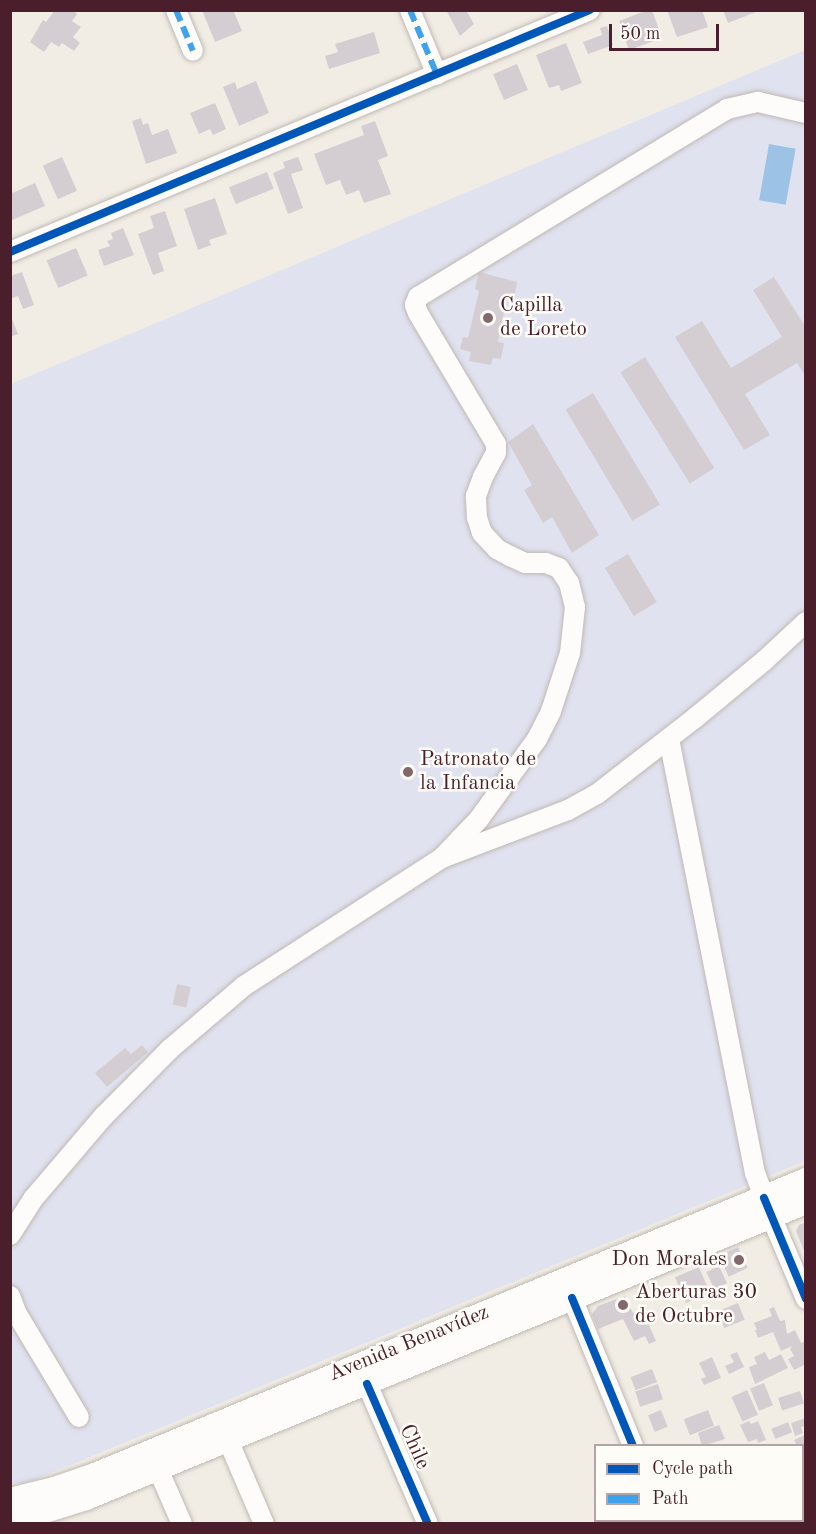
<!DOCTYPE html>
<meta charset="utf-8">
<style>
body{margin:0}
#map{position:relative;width:816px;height:1534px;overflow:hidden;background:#f1ede4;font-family:"Old Standard TT",serif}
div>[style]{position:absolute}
.built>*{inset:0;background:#e0e2f0}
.water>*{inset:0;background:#9cc2e6;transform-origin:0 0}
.building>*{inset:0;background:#d4ced2;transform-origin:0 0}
.roads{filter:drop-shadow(0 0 2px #c0b9b4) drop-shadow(0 0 2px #c0b9b4)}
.minor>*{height:20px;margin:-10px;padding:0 10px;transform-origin:10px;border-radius:10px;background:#fdfcfb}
.major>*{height:24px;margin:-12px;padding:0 12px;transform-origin:12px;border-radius:12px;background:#fdfcfb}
.quiet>*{height:6px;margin-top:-3px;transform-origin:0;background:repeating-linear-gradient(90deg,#40a2eb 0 12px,transparent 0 18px)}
.cycleway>*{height:8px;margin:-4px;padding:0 4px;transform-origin:4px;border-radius:4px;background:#0057b8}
.dots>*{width:16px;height:16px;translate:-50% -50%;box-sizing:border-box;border:3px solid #fdfcf7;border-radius:50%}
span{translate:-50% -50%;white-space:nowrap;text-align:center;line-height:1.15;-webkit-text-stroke:5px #fdfcf7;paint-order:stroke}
.poi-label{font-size:21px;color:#4a1f2b}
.left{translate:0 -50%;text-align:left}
.right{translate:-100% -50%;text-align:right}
.street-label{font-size:21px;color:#4a1f2b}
.frame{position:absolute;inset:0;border:12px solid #4a1f2b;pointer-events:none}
.legend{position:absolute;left:594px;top:1444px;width:210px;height:78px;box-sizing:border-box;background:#fdfcf7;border:2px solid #b5a4a5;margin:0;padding:8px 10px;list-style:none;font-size:18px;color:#4a1f2b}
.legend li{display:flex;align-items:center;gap:12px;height:30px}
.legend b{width:30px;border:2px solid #b5a4a5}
.scale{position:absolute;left:609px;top:24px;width:110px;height:27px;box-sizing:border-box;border:3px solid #4a1f2b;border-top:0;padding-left:8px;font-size:18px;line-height:21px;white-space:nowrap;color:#4a1f2b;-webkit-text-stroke:4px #fdfcf7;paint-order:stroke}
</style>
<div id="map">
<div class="built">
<div style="clip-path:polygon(805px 50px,805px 1161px,27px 1483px,11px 1483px,11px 384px)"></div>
</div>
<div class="water">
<div style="left:769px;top:144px;width:27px;height:57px;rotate:10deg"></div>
</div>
<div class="building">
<div style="clip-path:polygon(55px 10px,73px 10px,77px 14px,72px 21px,81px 27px,73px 37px,80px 43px,74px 51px,62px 43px,59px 47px,51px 42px,44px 52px,30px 42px,43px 20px,46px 22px)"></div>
<div style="clip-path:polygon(202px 10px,233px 10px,242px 31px,215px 42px)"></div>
<div style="clip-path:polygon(446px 10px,466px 10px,474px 24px,460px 36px)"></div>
<div style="clip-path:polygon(648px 10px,652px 10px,662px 38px,629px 50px,619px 21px)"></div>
<div style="clip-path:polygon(667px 10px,702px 10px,708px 27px,677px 37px)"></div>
<div style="clip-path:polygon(723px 10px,755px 10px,756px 12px,728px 23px)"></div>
<div style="clip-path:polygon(607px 26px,613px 45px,588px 54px,583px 42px,602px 35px,600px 28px)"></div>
<div style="clip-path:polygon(374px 32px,380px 53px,329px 69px,325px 56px,338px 52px,335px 44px)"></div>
<div style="clip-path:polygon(566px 43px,582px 83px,561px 91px,559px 85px,549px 88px,536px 55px)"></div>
<div style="left:517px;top:64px;width:28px;height:26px;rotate:67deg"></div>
<div style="clip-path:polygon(256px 81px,269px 113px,239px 126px,223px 87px,235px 82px,237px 89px)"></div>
<div style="clip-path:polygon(215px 103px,226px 129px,213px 135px,210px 129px,199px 134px,190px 113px)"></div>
<div style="clip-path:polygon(141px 118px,143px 125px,148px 123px,152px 135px,168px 129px,177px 153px,146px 164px,132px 121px)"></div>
<div style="clip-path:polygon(375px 121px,388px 156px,378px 160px,391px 194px,364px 203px,359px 190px,346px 195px,340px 180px,326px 185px,314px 154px,364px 135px,361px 126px)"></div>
<div style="left:62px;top:157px;width:37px;height:21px;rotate:66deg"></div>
<div style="clip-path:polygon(298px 157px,303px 170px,291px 174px,303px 208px,288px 214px,273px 173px,285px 168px,283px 162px)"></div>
<div style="left:267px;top:172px;width:18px;height:41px;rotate:68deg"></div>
<div style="clip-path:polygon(35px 183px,45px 206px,12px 220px,10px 194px)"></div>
<div style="clip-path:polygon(215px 198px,227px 234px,209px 240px,211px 245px,198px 250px,184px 209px)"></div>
<div style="clip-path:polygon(165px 211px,177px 246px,158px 253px,164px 271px,153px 275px,138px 234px,154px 228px,150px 216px)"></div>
<div style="clip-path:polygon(123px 228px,134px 255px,104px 266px,98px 250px,110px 246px,107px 241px,113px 239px,111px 233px)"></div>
<div style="left:76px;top:248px;width:30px;height:32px;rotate:67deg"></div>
<div style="clip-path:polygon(22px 272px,34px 305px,23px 309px,18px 296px,10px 299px,10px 276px)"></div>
<div style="clip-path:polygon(479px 272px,517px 282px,514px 299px,507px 298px,498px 342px,504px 343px,501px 359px,493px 358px,491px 365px,469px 361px,471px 352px,460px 349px,463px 337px,468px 338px,479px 291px,475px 289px)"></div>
<div style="clip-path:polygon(774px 277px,806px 328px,806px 377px,797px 363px,745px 394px,770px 435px,744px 450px,675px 337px,702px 321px,731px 368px,782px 337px,753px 290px)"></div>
<div style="clip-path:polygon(10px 314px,18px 334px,10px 337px)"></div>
<div style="left:645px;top:357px;width:131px;height:29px;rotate:58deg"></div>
<div style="left:593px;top:393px;width:130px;height:32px;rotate:59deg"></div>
<div style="clip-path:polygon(533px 424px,599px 535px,572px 553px,552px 517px,543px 523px,524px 490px,532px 485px,508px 442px)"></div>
<div style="left:628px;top:554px;width:56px;height:27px;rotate:59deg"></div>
<div style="left:177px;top:984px;width:14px;height:21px;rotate:12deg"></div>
<div style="clip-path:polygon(142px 1045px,148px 1052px,107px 1087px,95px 1073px,125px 1048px,131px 1054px)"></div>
<div style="clip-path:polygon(806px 1222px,805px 1253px,796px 1231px,799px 1225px)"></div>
<div style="left:738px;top:1247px;width:23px;height:21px;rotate:65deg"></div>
<div style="left:719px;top:1266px;width:19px;height:14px;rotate:65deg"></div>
<div style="left:699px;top:1267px;width:28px;height:26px;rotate:67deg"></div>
<div style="clip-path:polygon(625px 1296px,633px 1313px,642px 1309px,656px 1341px,649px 1344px,645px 1336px,634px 1341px,623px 1319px,598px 1329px,592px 1314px,598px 1306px)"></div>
<div style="left:738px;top:1303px;width:18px;height:22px;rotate:68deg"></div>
<div style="clip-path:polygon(774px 1307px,780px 1321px,785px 1320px,787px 1334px,795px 1330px,801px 1343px,806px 1341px,806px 1364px,794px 1370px,788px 1359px,794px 1356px,790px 1349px,792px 1346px,781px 1351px,773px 1332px,758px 1338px,755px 1330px,757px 1330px,754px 1323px,772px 1316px,769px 1309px)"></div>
<div style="clip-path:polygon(737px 1352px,744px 1367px,729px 1374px,725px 1366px,734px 1362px,730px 1355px)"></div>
<div style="clip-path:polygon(765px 1352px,769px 1360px,781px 1354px,788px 1368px,755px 1384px,749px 1367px,757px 1364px,754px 1357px)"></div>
<div style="clip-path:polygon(712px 1357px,721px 1378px,704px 1385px,701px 1379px,706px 1377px,699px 1363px)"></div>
<div style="left:652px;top:1369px;width:14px;height:23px;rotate:69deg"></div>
<div style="left:764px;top:1383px;width:24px;height:15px;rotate:68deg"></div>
<div style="left:658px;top:1384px;width:16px;height:24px;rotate:72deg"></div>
<div style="left:747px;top:1390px;width:27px;height:17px;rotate:66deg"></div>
<div style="left:800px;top:1391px;width:13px;height:23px;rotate:72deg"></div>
<div style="left:661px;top:1410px;width:18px;height:14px;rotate:68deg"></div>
<div style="left:708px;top:1410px;width:17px;height:26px;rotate:69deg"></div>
<div style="clip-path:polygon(806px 1418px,806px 1426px,801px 1427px,803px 1433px,795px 1436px,791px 1423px)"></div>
<div style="clip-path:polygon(749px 1421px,751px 1424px,758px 1421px,766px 1440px,758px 1443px,757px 1439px,748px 1442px,740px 1425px)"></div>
<div style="left:788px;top:1422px;width:11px;height:18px;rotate:68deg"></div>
<div style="clip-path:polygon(719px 1425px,725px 1439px,702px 1446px,698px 1433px)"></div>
<div style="clip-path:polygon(805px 1435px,805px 1466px,802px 1446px,797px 1446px,794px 1440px)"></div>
</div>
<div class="roads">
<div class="minor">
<div style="left:176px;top:10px;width:44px;rotate:67.5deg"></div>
<div style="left:410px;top:10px;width:70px;rotate:67.4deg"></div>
<div style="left:10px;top:252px;width:628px;rotate:-22.65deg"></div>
<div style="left:669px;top:739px;width:442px;rotate:78.8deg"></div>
<div style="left:755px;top:1173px;width:46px;rotate:69.6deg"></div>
<div style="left:771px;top:1216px;width:90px;rotate:67.1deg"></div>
<div style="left:442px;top:858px;width:54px;rotate:-46.5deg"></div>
<div style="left:479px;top:819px;width:99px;rotate:-54.1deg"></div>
<div style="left:537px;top:739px;width:31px;rotate:-63deg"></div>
<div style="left:551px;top:711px;width:61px;rotate:-71.9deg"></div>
<div style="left:570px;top:653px;width:46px;rotate:-83.8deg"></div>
<div style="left:575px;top:607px;width:25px;rotate:-104deg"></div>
<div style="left:569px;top:583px;width:18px;rotate:-124deg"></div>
<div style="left:559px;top:568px;width:14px;rotate:-159deg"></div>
<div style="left:546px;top:563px;width:21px;rotate:180deg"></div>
<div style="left:525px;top:563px;width:17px;rotate:-155deg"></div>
<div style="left:510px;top:556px;width:15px;rotate:-152deg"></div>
<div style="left:497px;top:549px;width:22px;rotate:-133deg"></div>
<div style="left:482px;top:533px;width:16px;rotate:-108deg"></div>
<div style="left:477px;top:518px;width:22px;rotate:-93deg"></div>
<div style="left:476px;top:496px;width:20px;rotate:-70deg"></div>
<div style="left:483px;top:477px;width:27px;rotate:-62deg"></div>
<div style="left:496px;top:453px;width:9px;rotate:-90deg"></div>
<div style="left:496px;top:444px;width:152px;rotate:-120.8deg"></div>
<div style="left:418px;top:313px;width:9px;rotate:-111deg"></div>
<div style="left:415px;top:305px;width:9px;rotate:-69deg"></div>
<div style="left:418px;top:297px;width:362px;rotate:-31.3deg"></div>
<div style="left:727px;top:109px;width:32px;rotate:-13deg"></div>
<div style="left:758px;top:102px;width:49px;rotate:12.9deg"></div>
<div style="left:10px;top:1235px;width:43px;rotate:-57.4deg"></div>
<div style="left:33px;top:1199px;width:109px;rotate:-49.5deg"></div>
<div style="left:104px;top:1116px;width:94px;rotate:-45.4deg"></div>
<div style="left:170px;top:1049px;width:97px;rotate:-40.4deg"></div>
<div style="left:244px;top:986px;width:236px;rotate:-32.9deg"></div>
<div style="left:442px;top:858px;width:135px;rotate:-20.9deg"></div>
<div style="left:568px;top:810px;width:33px;rotate:-29deg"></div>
<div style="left:597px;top:794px;width:124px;rotate:-37.8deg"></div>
<div style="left:695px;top:718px;width:91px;rotate:-39.6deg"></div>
<div style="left:765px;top:660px;width:56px;rotate:-42.8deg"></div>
<div style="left:10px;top:1296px;width:19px;rotate:69deg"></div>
<div style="left:17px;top:1314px;width:120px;rotate:59deg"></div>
<div style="left:572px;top:1298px;width:160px;rotate:67.6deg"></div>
<div style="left:367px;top:1384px;width:153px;rotate:66.5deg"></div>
<div style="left:228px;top:1440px;width:91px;rotate:66.8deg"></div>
<div style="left:158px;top:1469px;width:60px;rotate:66.4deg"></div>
<div style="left:802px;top:1482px;width:4px;rotate:-14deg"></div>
<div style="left:663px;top:1520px;width:4px;rotate:76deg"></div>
<div style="left:703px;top:1524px;width:8px;rotate:-30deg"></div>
</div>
<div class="major">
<div style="left:10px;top:1500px;width:45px;rotate:-14deg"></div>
<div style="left:54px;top:1489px;width:43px;rotate:-18.9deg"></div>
<div style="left:95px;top:1475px;width:770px;rotate:-22.53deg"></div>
<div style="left:10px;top:1522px;width:80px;rotate:-17.5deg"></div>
<div style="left:86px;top:1498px;width:778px;rotate:-22.35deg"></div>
</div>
</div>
<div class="quiet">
<div style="left:176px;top:10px;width:44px;rotate:67.5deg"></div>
<div style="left:410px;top:10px;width:70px;rotate:67.4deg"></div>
</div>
<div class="cycleway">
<div style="left:10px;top:252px;width:628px;rotate:-22.65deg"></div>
<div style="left:764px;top:1198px;width:109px;rotate:67.4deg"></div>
<div style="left:572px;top:1298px;width:160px;rotate:67.6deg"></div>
<div style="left:367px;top:1384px;width:153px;rotate:66.5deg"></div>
</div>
<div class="dots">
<div style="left:488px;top:318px;background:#84676c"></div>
<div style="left:408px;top:772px;background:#84676c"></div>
<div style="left:739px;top:1260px;background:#84676c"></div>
<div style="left:623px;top:1305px;background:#84676c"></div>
</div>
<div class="poi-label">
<span class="left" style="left:500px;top:318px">Capilla<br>de Loreto</span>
<span class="left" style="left:420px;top:772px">Patronato de<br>la Infancia</span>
<span class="right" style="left:727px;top:1260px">Don Morales</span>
<span class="left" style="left:635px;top:1305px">Aberturas 30<br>de Octubre</span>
</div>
<div class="street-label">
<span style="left:409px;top:1344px;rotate:-22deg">Avenida Benavídez</span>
<span style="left:414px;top:1447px;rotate:66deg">Chile</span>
</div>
<div class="frame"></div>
<ul class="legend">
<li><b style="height:8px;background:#0057b8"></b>Cycle path</li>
<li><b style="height:8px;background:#40a2eb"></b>Path</li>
</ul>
<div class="scale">50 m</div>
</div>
